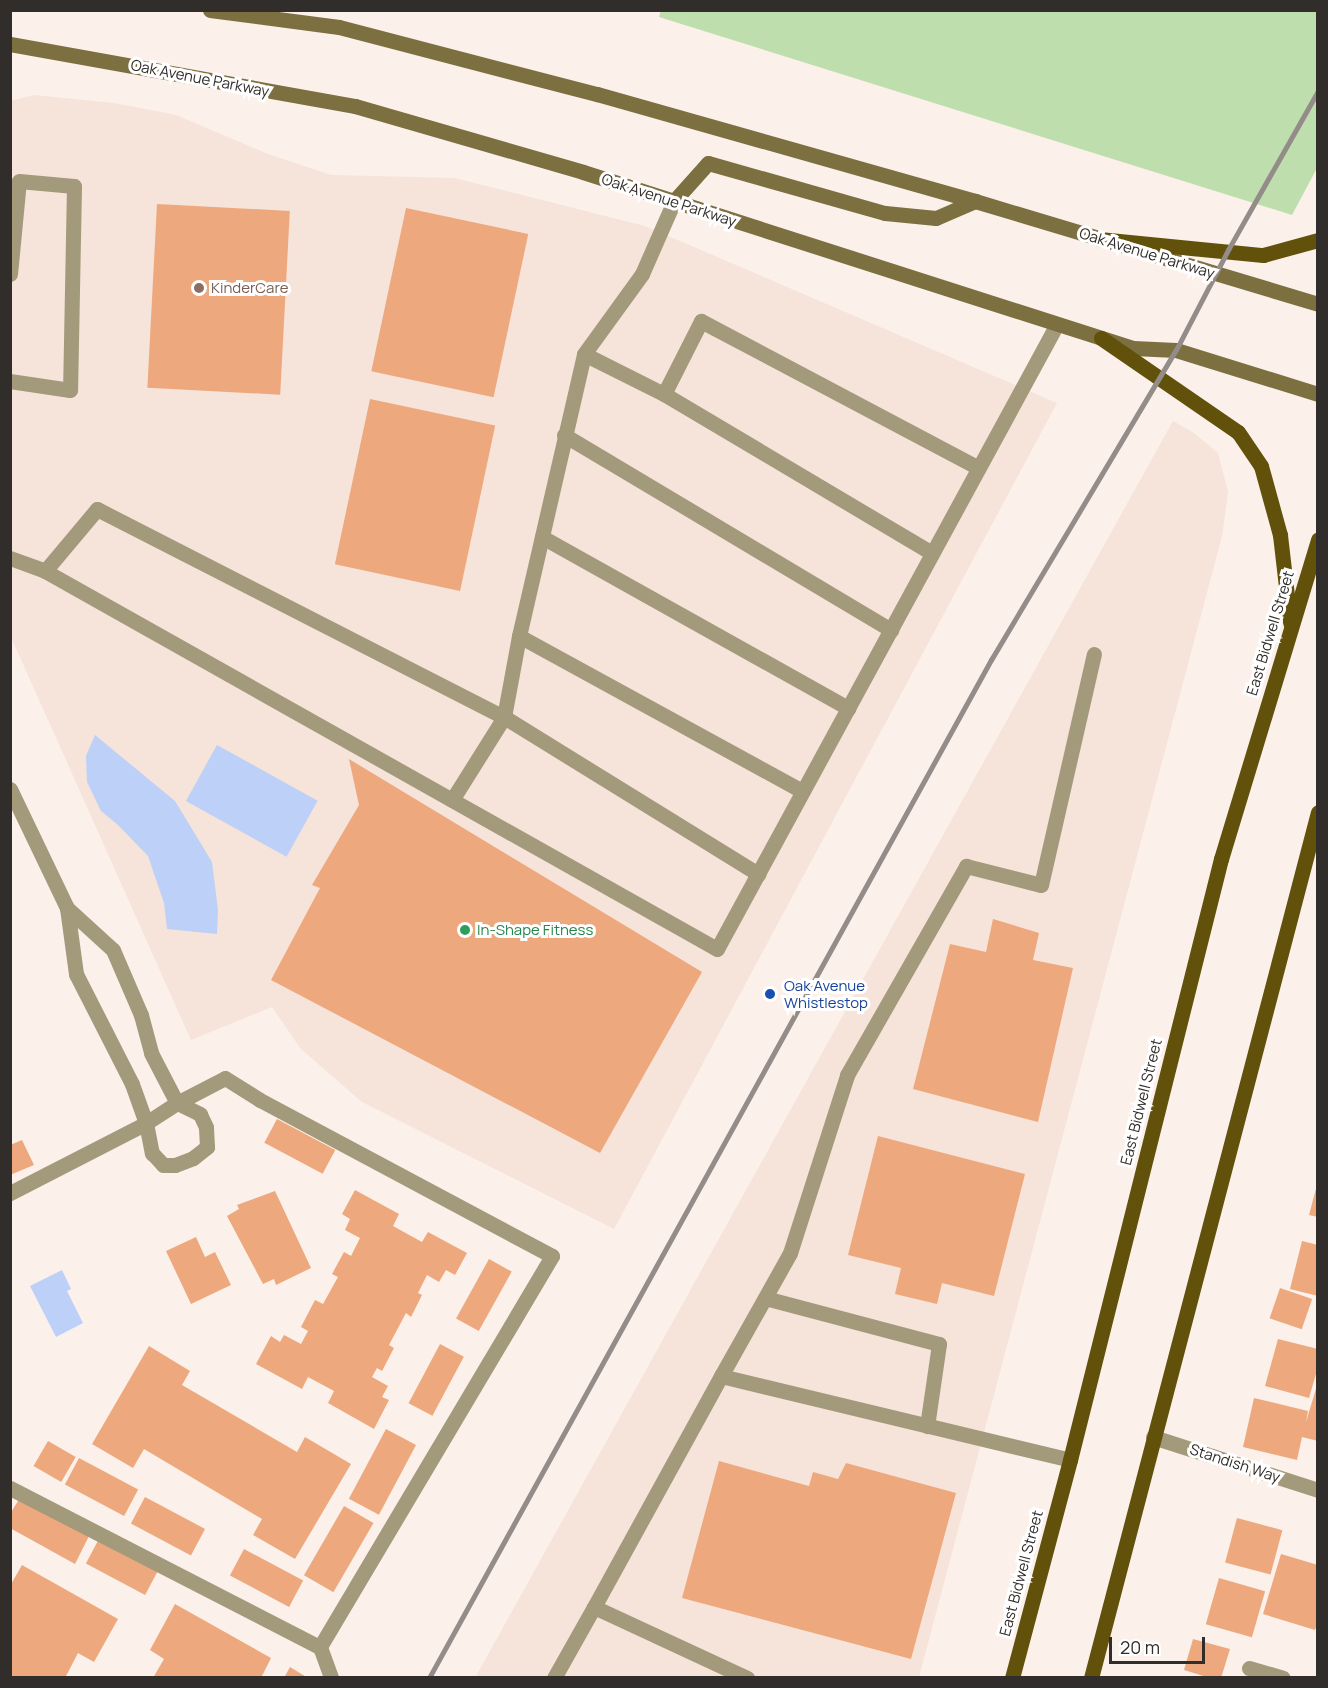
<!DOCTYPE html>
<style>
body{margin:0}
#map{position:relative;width:1328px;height:1688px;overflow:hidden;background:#fbf0ea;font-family:Manrope,sans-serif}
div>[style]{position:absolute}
.built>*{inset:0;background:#f6e3d9}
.green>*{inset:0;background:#bedead}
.water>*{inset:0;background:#bcd0f8;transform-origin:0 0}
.building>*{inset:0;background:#eda97d;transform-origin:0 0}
.service>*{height:15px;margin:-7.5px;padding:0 7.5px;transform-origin:7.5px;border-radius:7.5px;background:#a29a7b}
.minor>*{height:15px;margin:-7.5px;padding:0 7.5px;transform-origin:7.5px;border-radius:7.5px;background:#a29a7b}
.secondary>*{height:15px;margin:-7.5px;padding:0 7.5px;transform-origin:7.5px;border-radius:7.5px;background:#7c6f40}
.primary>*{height:15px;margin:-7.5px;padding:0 7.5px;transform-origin:7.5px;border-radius:7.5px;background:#61510b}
.rail>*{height:4.5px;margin:-2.25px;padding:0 2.25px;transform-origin:2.25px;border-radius:2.25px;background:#938c88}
.dots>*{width:16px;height:16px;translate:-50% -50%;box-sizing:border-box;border:3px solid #fff;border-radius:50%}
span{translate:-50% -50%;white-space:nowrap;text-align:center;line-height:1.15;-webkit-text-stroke:6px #fff;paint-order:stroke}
.street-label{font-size:15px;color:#312d2b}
.education-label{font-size:15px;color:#785e54}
.left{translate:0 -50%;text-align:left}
.leisure-label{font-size:15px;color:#27864d}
.transit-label{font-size:15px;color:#164399}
.frame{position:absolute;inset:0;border:12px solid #312d2b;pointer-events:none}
.scale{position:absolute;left:1109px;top:1637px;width:96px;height:27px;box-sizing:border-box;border:3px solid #312d2b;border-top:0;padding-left:8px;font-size:18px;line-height:21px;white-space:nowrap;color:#312d2b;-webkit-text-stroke:4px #fff;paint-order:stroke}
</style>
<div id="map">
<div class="built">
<div style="clip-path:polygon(34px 95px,114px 103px,176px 115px,268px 154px,331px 175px,454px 178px,645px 226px,1057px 403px,614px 1229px,362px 1102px,301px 1049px,272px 1007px,191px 1040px,11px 637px,10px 101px)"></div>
<div style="clip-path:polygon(1173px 421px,1194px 433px,1218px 453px,1228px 492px,1222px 536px,919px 1677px,475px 1678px)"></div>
</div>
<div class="green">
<div style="clip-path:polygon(661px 10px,1317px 11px,1317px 168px,1292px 215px,659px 17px)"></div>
</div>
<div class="water">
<div style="clip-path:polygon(95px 735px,175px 801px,212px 862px,218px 910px,217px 934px,167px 929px,164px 903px,148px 856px,118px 825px,101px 811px,87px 782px,86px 756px)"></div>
<div style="left:217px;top:745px;width:115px;height:64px;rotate:29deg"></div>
<div style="clip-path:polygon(62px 1270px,71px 1289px,67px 1291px,83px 1323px,56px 1337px,30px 1286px)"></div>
</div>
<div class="building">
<div style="left:157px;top:204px;width:133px;height:184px;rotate:3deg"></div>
<div style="left:406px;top:208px;width:125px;height:167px;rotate:12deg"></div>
<div style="left:370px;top:399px;width:128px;height:169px;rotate:12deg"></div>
<div style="clip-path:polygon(349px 759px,702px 972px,600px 1153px,271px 980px,320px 888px,312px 885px,359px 805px)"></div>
<div style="clip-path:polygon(993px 919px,1039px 933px,1033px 960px,1073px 968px,1038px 1122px,913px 1089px,950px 944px,986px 952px)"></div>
<div style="left:277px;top:1119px;width:66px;height:27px;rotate:28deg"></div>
<div style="clip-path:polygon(878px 1136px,1025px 1174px,994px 1296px,942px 1283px,937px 1304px,895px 1294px,901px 1268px,848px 1255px)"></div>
<div style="clip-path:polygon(22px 1140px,34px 1165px,10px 1175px,10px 1145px)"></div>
<div style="clip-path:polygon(1317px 1185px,1318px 1185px,1318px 1217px,1309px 1215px)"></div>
<div style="clip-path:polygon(355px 1190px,399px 1214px,393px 1226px,422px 1242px,428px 1232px,467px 1253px,455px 1275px,446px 1270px,439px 1282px,427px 1275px,418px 1293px,422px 1295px,411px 1317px,406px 1313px,389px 1345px,394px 1348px,382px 1371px,377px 1368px,372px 1377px,388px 1386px,382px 1397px,389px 1400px,374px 1429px,328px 1403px,334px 1391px,308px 1377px,302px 1389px,256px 1364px,271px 1336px,280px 1342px,284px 1335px,301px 1344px,308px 1331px,301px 1327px,315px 1300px,323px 1304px,338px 1277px,332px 1274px,344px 1252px,351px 1256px,360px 1238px,345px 1230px,350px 1219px,342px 1214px)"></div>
<div style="clip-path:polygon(275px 1191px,311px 1268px,276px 1285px,274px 1279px,263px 1284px,227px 1216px,239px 1209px,237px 1205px)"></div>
<div style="clip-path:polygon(196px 1237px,205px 1257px,215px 1252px,231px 1285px,191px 1304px,166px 1251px)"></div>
<div style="clip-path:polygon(1302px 1241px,1318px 1245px,1318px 1296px,1290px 1289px)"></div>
<div style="left:489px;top:1259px;width:26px;height:68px;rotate:29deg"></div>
<div style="left:1280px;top:1288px;width:34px;height:32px;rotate:19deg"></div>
<div style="clip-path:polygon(1278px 1339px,1318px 1349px,1318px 1367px,1309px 1398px,1265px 1386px)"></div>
<div style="left:440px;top:1344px;width:27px;height:67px;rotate:28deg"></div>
<div style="clip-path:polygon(149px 1346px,190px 1371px,182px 1385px,297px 1452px,305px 1437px,351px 1464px,295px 1559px,253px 1535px,262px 1519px,144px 1449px,133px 1468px,92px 1444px)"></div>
<div style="clip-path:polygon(1318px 1382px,1318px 1441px,1302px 1437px,1297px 1460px,1243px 1447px,1254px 1398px,1308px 1411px,1306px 1422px)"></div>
<div style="left:386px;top:1429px;width:34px;height:79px;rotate:28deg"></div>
<div style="left:48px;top:1441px;width:32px;height:29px;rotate:30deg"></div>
<div style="left:79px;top:1458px;width:67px;height:30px;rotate:28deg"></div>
<div style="clip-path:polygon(719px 1461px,809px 1486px,813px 1472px,838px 1479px,846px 1463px,956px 1493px,911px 1659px,682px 1598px)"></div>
<div style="clip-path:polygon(21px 1496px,90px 1534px,75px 1564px,10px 1528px,10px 1514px)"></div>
<div style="left:145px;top:1497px;width:68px;height:30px;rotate:28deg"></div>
<div style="left:344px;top:1506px;width:34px;height:80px;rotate:30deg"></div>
<div style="left:1237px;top:1518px;width:47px;height:46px;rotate:15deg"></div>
<div style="left:100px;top:1537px;width:67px;height:30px;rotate:28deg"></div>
<div style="left:244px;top:1549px;width:67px;height:30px;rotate:28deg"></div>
<div style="clip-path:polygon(1281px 1554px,1318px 1565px,1318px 1621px,1315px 1630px,1263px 1614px)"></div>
<div style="clip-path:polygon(22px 1565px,118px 1619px,94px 1662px,78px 1653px,65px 1678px,10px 1678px,10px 1586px)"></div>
<div style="left:1219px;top:1578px;width:48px;height:48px;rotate:16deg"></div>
<div style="clip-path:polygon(175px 1604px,271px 1658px,261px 1678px,153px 1678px,164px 1659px,150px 1650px)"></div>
<div style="clip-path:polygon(1193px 1639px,1230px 1649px,1221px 1678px,1210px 1678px,1184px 1670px)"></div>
<div style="clip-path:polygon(290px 1667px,308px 1678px,284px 1678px)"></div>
</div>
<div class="service">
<div style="left:674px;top:201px;width:80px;rotate:113.7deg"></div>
<div style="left:642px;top:274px;width:99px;rotate:125.9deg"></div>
<div style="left:584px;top:354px;width:89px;rotate:26.6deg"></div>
<div style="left:664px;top:394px;width:82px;rotate:-63.1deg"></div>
<div style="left:701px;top:321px;width:314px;rotate:27.9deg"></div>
<div style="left:10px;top:274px;width:93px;rotate:-84.5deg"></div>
<div style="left:19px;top:181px;width:55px;rotate:5.2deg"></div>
<div style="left:74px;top:186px;width:204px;rotate:91.1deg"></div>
<div style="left:70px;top:390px;width:61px;rotate:-171.5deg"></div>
<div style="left:664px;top:394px;width:312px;rotate:30.7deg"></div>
<div style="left:564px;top:435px;width:381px;rotate:30.8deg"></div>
<div style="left:542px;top:537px;width:351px;rotate:29.2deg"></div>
<div style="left:10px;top:558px;width:37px;rotate:20deg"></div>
<div style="left:45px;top:571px;width:771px;rotate:29.36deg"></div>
<div style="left:717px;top:949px;width:711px;rotate:-61.45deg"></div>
<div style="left:45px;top:571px;width:81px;rotate:-50deg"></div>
<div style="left:97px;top:509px;width:457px;rotate:27.1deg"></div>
<div style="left:504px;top:717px;width:299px;rotate:31.7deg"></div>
<div style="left:519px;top:636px;width:323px;rotate:28.7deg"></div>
<div style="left:452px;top:800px;width:98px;rotate:-57.9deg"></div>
<div style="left:504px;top:717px;width:82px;rotate:-79.5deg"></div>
<div style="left:519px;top:636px;width:289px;rotate:-77deg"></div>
<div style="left:146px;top:1123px;width:31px;rotate:79deg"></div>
<div style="left:152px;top:1153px;width:16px;rotate:47deg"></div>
<div style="left:163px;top:1165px;width:12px"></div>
<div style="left:175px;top:1165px;width:19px;rotate:-21deg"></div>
<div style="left:193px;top:1158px;width:18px;rotate:-38deg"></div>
<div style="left:207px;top:1147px;width:20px;rotate:-93deg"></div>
<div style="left:206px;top:1127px;width:14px;rotate:-115deg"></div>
<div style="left:200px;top:1114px;width:25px;rotate:-154deg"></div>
<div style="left:177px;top:1103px;width:54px;rotate:-27.5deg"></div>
<div style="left:225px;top:1078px;width:41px;rotate:32.2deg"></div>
<div style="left:260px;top:1100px;width:331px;rotate:28.1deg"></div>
<div style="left:552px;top:1256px;width:455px;rotate:120.7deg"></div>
<div style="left:10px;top:1193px;width:153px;rotate:-27.2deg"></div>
<div style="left:146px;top:1123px;width:37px;rotate:-33deg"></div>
<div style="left:765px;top:1298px;width:180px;rotate:14.8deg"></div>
<div style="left:939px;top:1344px;width:83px;rotate:98.3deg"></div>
<div style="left:721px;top:1376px;width:141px;rotate:-60.7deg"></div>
<div style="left:790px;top:1253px;width:187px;rotate:-72.2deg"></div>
<div style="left:847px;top:1075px;width:241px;rotate:-60.3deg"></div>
<div style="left:966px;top:866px;width:77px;rotate:14.2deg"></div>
<div style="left:1041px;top:885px;width:237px;rotate:-77.1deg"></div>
<div style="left:10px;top:1488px;width:348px;rotate:27.2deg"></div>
<div style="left:320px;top:1647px;width:33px;rotate:70deg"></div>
<div style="left:594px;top:1607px;width:264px;rotate:-61.2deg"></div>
<div style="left:721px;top:1376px;width:359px;rotate:13.5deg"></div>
<div style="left:554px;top:1678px;width:81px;rotate:-60.6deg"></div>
<div style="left:594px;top:1607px;width:169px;rotate:24.9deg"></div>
</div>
<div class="minor">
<div style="left:10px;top:789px;width:132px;rotate:64.4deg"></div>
<div style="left:67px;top:908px;width:67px;rotate:82.2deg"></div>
<div style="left:76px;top:974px;width:123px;rotate:63deg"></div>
<div style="left:132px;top:1084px;width:41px;rotate:70.3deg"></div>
<div style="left:67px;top:908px;width:62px;rotate:42.4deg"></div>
<div style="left:113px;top:950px;width:71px;rotate:66.7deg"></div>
<div style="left:141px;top:1015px;width:39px;rotate:75deg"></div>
<div style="left:151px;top:1053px;width:56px;rotate:62.5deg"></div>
<div style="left:1153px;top:1437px;width:173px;rotate:17.8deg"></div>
<div style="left:1249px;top:1668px;width:35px;rotate:16deg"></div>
</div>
<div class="secondary">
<div style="left:210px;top:10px;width:130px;rotate:7.5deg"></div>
<div style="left:339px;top:27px;width:267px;rotate:14.6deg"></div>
<div style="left:597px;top:94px;width:393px;rotate:15.8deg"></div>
<div style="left:975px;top:201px;width:358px;rotate:16.7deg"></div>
<div style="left:10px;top:44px;width:351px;rotate:10.2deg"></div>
<div style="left:355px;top:106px;width:237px;rotate:16.1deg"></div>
<div style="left:583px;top:172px;width:577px;rotate:17.74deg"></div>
<div style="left:1133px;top:348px;width:43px;rotate:2.7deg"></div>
<div style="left:1176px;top:350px;width:149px;rotate:17.2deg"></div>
<div style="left:674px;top:201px;width:51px;rotate:-48.2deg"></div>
<div style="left:708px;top:163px;width:184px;rotate:15.8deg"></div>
<div style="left:885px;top:213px;width:51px;rotate:5.6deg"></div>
<div style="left:936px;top:218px;width:43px;rotate:-23.6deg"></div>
</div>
<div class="primary">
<div style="left:1099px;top:239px;width:165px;rotate:5.6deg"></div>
<div style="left:1263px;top:255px;width:57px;rotate:-15.3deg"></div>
<div style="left:1101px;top:338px;width:166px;rotate:34.5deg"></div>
<div style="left:1238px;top:432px;width:41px;rotate:55.9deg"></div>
<div style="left:1261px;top:466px;width:72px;rotate:74.6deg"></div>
<div style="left:1280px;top:535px;width:88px;rotate:83.4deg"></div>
<div style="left:1012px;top:1678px;width:226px;rotate:-75.1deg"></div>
<div style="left:1070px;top:1460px;width:620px;rotate:-75.9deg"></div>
<div style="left:1221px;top:859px;width:334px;rotate:-73.1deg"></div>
<div style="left:1091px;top:1678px;width:895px;rotate:-75.31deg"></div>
</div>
<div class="rail">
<div style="left:429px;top:1678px;width:1163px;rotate:-61.1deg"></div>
<div style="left:991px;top:660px;width:361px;rotate:-59.2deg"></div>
<div style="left:1176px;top:350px;width:113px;rotate:-62.5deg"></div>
<div style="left:1228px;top:250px;width:183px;rotate:-60.5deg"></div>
</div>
<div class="dots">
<div style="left:199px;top:288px;background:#8d6e63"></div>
<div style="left:465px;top:930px;background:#2e9e5b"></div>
<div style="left:770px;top:994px;background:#1a4fb4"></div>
</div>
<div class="street-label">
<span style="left:200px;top:78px;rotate:11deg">Oak Avenue Parkway</span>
<span style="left:669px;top:200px;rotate:18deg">Oak Avenue Parkway</span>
<span style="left:1147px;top:253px;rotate:17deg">Oak Avenue Parkway</span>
<span style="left:1270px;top:633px;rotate:-73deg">East Bidwell Street</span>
<span style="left:1141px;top:1102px;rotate:-76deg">East Bidwell Street</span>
<span style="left:1235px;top:1463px;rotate:18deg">Standish Way</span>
<span style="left:1021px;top:1573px;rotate:-75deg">East Bidwell Street</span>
</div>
<div class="education-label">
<span class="left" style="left:211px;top:288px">KinderCare</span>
</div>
<div class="leisure-label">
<span class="left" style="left:477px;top:930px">In-Shape Fitness</span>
</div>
<div class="transit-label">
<span class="left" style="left:784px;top:994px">Oak Avenue<br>Whistlestop</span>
</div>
<div class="frame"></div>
<div class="scale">20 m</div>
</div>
